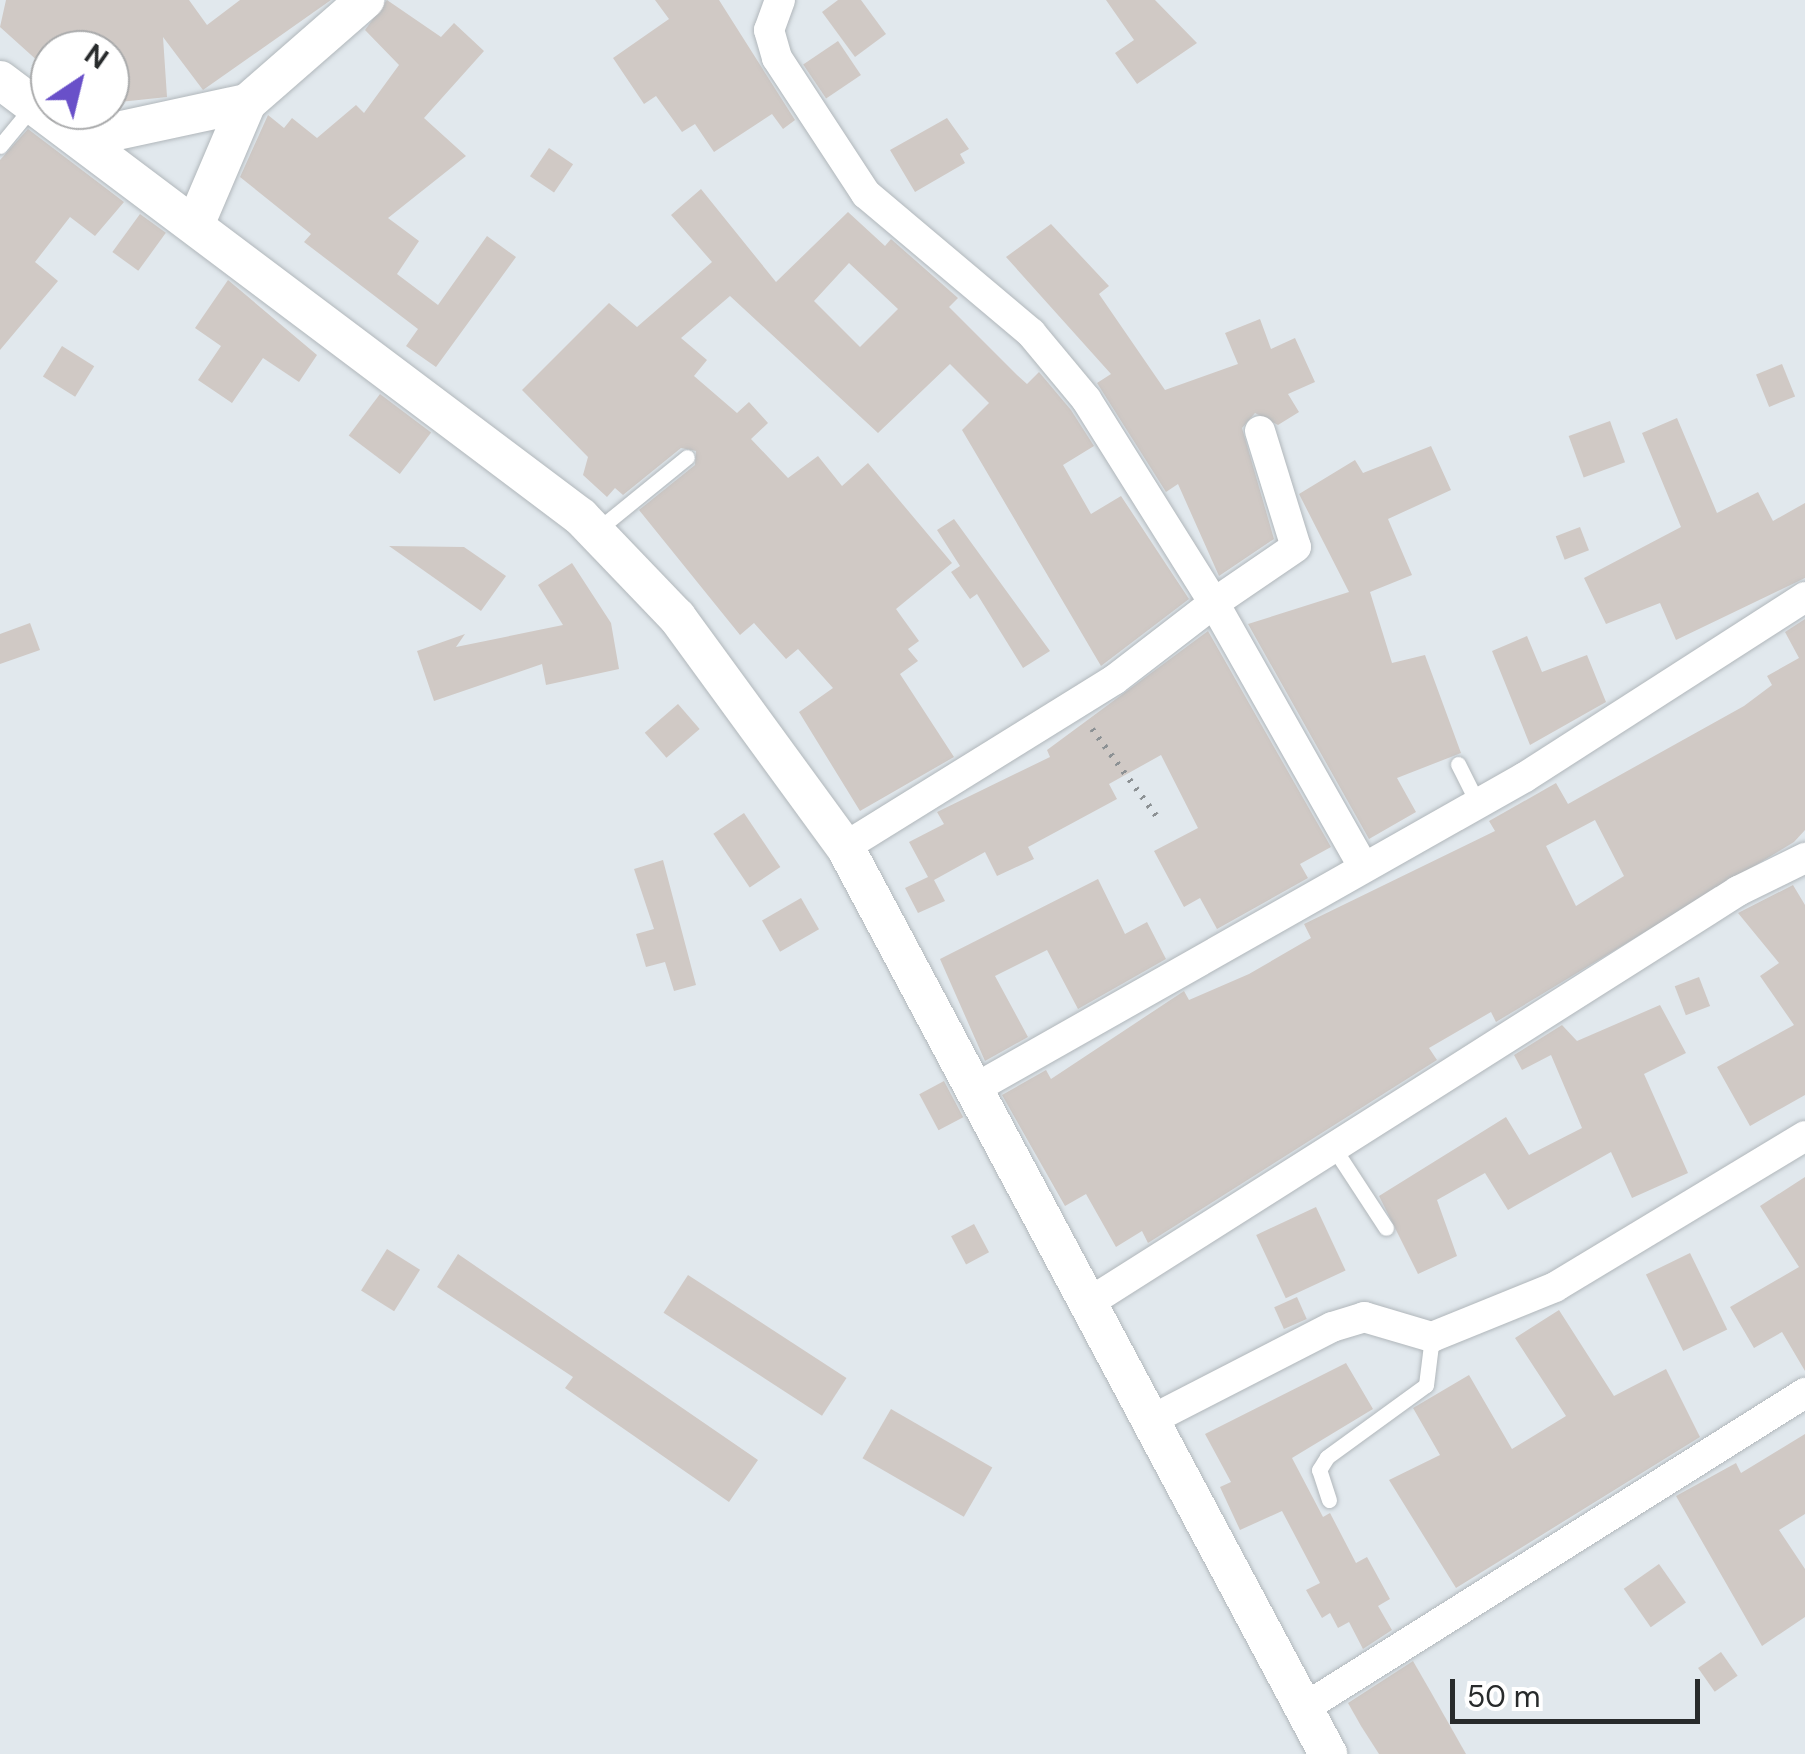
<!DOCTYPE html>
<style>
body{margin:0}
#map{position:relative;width:1805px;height:1754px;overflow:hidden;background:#e1e8ed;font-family:"DM Sans",sans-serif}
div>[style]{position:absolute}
.building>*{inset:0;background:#d0c9c5;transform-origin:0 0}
.path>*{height:6px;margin-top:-3px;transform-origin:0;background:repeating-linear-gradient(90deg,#8c9194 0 2.5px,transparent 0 10.5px)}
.roads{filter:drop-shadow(0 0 2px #b1b7bb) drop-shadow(0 0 2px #b1b7bb)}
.service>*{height:15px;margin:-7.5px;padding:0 7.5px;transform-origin:7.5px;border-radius:7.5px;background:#fff}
.minor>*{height:30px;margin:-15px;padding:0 15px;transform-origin:15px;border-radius:15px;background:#fff}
.tertiary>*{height:38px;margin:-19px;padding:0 19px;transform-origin:19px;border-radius:19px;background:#fff}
span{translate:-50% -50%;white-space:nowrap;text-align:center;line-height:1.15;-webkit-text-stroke:9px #fff;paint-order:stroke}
.north{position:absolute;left:30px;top:30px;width:100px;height:100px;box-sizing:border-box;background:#fff;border:2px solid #a9aaab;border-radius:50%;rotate:35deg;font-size:28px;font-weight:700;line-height:40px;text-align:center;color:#282b2c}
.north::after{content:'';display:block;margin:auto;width:35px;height:45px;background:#6950c9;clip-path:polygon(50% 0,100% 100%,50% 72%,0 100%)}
.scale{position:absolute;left:1450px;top:1679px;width:250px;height:45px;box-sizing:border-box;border:5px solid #282b2c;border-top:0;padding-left:12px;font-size:30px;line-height:35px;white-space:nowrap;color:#282b2c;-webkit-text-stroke:8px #fff;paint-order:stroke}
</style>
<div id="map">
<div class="building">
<div style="clip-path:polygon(6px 0,189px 0,207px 25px,240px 0,331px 0,203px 90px,163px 37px,167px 97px,110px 103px,110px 50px,50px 50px,50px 72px,0 27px)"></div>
<div style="clip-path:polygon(387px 0,441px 37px,454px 23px,484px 51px,424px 118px,466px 156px,388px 218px,419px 241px,397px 274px,438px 305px,487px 236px,516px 257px,436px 367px,406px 346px,418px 329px,304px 242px,311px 234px,240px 177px,268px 115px,284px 128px,292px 118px,317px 138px,356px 105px,364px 113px,399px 65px,365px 30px)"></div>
<div style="clip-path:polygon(655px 0,719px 0,795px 120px,783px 129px,772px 114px,714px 152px,695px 124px,682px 132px,656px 96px,644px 104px,613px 58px,669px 19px)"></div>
<div style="clip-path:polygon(838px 0,861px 0,886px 34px,855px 57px,822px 12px)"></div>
<div style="clip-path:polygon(1106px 0,1155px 0,1197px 43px,1137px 84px,1115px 53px,1134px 40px)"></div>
<div style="left:838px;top:41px;width:41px;height:42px;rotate:56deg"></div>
<div style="clip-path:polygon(947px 118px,969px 149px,960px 154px,965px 163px,915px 192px,890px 150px)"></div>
<div style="clip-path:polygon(28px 129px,124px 202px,95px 236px,70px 217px,35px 262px,58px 281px,0 350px,0 160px)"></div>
<div style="left:549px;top:148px;width:29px;height:34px;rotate:34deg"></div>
<div style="clip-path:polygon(evenodd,701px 189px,776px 282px,848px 212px,885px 246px,891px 239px,958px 298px,949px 307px,1017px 375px,1027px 384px,1039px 372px,1071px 410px,1094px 446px,1063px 465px,1091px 514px,1121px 496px,1189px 599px,1101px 666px,962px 430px,989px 403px,950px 364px,878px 433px,730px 296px,681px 338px,707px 360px,694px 376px,737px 413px,749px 402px,768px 423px,751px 439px,788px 478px,818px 456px,842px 486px,868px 463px,952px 563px,896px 609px,919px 641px,908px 649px,918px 661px,900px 674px,954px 757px,860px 811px,799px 712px,833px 688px,798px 649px,786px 659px,754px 623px,740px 635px,639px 510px,695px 465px,696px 451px,681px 448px,623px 495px,615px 488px,607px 497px,583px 475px,588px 457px,522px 390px,609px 303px,637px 327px,712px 262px,671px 215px,701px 189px,849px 263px,898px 309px,860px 347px,814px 301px,849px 263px)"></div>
<div style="left:140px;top:214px;width:32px;height:47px;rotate:36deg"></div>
<div style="clip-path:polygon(1051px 224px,1109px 286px,1099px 294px,1165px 390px,1238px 364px,1225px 333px,1260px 319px,1271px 349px,1295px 338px,1315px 382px,1288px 394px,1299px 412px,1278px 425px,1255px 413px,1242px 428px,1274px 539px,1219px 576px,1178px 484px,1166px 492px,1097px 383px,1111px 374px,1006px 257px)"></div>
<div style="clip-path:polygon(228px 280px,317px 355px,299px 382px,263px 358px,232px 403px,198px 380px,221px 346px,195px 328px)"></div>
<div style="left:62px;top:346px;width:38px;height:36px;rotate:32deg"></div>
<div style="left:1782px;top:364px;width:35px;height:28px;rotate:68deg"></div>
<div style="left:380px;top:394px;width:64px;height:52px;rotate:37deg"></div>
<div style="clip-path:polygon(1677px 418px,1717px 513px,1758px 492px,1773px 521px,1805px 503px,1805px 578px,1676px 640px,1660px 603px,1606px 624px,1584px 578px,1681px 527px,1642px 433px)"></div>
<div style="left:1610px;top:421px;width:44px;height:44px;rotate:70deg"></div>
<div style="clip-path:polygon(1431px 446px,1451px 490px,1388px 519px,1412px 575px,1370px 592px,1392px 663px,1425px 655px,1461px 753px,1397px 778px,1416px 812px,1369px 839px,1248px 624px,1349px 592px,1299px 494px,1355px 460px,1363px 473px)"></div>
<div style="clip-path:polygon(954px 519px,1050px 651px,1023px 668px,977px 594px,970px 599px,951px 572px,960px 566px,937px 530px)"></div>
<div style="left:1580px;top:527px;width:25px;height:26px;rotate:69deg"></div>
<div style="clip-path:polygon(389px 546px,464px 547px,506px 576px,481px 611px)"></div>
<div style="clip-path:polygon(572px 563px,611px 623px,619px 669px,546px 685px,542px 664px,434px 701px,417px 651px,465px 634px,456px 647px,563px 625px,538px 585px)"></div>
<div style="clip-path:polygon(evenodd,1805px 619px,1805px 830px,1794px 842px,1496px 1022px,1491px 1012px,1429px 1048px,1437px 1060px,1148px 1243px,1142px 1231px,1116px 1247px,1086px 1194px,1065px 1206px,1002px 1095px,1046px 1070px,1051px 1079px,1184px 991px,1189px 1000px,1249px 974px,1311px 938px,1304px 924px,1495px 831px,1489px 821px,1556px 783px,1568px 804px,1744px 706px,1772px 685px,1767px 676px,1799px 658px,1785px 632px,1805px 619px,1595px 820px,1624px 876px,1576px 906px,1546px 846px,1595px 820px)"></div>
<div style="clip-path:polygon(30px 623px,40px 650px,0 664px,0 634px)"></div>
<div style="clip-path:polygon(1208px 631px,1331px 847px,1300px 864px,1308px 878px,1217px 929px,1200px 898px,1184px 907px,1154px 851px,1198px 828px,1161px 755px,1109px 784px,1117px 799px,1028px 847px,1034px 859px,997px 876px,985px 852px,934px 880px,945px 901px,918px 913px,905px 888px,928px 877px,909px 842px,944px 824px,937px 812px,1050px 757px,1047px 750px)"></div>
<div style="clip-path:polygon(1527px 636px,1542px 672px,1587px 655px,1606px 702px,1530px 745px,1492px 651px)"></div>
<div style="left:678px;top:704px;width:33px;height:44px;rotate:49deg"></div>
<div style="left:744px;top:813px;width:65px;height:37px;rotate:56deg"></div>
<div style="clip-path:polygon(663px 860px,696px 985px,674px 991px,665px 962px,646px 967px,636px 934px,654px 929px,634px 869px)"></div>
<div style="clip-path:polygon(1098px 879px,1125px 934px,1147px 922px,1166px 959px,1078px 1009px,1047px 950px,995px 976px,1028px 1037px,985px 1061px,940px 959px)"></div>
<div style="clip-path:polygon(1793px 885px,1805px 905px,1805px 1095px,1750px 1126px,1717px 1067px,1794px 1025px,1760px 976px,1779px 963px,1738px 913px)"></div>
<div style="left:801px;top:898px;width:36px;height:45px;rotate:60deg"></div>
<div style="left:1699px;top:977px;width:31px;height:26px;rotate:69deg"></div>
<div style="clip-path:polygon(1660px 1005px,1686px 1053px,1644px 1074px,1688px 1173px,1632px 1198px,1611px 1152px,1508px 1210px,1485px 1173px,1437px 1200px,1457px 1256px,1418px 1274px,1379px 1196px,1506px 1117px,1529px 1155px,1582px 1128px,1551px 1055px,1522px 1070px,1514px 1055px,1562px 1025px,1577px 1041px)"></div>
<div style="left:944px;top:1081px;width:41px;height:28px;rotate:62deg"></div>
<div style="clip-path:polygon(1805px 1177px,1805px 1371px,1782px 1332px,1754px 1348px,1730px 1307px,1799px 1267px,1760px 1206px)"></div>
<div style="left:1316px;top:1207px;width:70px;height:66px;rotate:65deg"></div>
<div style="left:974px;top:1224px;width:32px;height:26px;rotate:62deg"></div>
<div style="left:387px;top:1249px;width:39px;height:49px;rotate:32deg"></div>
<div style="left:1690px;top:1253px;width:85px;height:49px;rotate:64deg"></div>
<div style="clip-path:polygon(458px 1254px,758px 1460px,729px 1502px,565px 1388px,573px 1377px,437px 1287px)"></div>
<div style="left:688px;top:1275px;width:189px;height:45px;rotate:33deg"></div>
<div style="left:1297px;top:1297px;width:24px;height:25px;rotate:66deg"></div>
<div style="clip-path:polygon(1559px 1310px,1614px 1396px,1666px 1369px,1700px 1437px,1456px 1588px,1389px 1480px,1440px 1455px,1413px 1408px,1469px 1375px,1512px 1449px,1566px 1416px,1515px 1338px)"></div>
<div style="clip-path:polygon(1346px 1363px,1373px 1409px,1292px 1458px,1323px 1517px,1330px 1513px,1356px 1563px,1367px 1557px,1390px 1599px,1378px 1606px,1392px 1630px,1363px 1649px,1349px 1622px,1338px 1628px,1330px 1613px,1322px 1618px,1306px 1590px,1320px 1583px,1282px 1511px,1240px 1530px,1220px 1487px,1231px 1482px,1205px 1434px)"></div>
<div style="left:891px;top:1409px;width:117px;height:57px;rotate:30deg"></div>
<div style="clip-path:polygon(1805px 1434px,1805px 1514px,1779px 1530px,1805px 1569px,1805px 1617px,1762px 1646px,1676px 1496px,1736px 1463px,1741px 1473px)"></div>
<div style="left:1659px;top:1564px;width:47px;height:43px;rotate:55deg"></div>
<div style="left:1721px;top:1652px;width:29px;height:28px;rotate:55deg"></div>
<div style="clip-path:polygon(1413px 1661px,1432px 1694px,1466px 1754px,1379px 1754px,1361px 1726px,1348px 1703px)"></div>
</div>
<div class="path">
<div style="left:1092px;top:729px;width:109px;rotate:53.5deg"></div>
</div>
<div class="roads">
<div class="service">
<div style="left:0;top:146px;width:52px;rotate:-50.5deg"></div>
<div style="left:596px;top:531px;width:117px;rotate:-39.1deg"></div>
<div style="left:1458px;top:764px;width:42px;rotate:63.4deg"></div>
<div style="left:1335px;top:1150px;width:93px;rotate:56.8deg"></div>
<div style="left:1329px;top:1500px;width:32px;rotate:-108deg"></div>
<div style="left:1319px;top:1470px;width:15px;rotate:-58deg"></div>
<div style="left:1327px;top:1457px;width:122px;rotate:-36deg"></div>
<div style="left:1426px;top:1385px;width:48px;rotate:-82.9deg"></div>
</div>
<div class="minor">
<div style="left:780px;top:0;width:32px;rotate:110deg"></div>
<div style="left:769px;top:30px;width:29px;rotate:74deg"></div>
<div style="left:777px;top:58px;width:163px;rotate:56.8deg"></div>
<div style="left:866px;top:194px;width:216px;rotate:40.1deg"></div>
<div style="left:1031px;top:333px;width:86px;rotate:50.2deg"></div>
<div style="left:1086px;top:399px;width:241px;rotate:57.9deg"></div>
<div style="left:1214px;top:603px;width:126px;rotate:142.4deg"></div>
<div style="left:1114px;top:680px;width:317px;rotate:148.2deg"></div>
<div style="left:1260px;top:431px;width:121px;rotate:72.8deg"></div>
<div style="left:1296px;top:547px;width:99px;rotate:145.7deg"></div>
<div style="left:1214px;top:603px;width:301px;rotate:60.5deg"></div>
<div style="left:974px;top:1089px;width:633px;rotate:-29.52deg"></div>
<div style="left:1525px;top:777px;width:333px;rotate:-32.7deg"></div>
<div style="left:1085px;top:1305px;width:773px;rotate:-32.37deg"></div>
<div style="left:1738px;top:891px;width:75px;rotate:-26.2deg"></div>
<div style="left:1153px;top:1419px;width:201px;rotate:-27.2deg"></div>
<div style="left:1332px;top:1327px;width:34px;rotate:-17deg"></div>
<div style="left:1364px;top:1317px;width:71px;rotate:16.4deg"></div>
<div style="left:1432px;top:1337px;width:133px;rotate:-22.1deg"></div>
<div style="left:1555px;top:1287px;width:292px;rotate:-31.1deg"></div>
<div style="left:1304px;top:1708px;width:592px;rotate:-32.16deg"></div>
</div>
<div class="tertiary">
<div style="left:0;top:80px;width:727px;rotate:36.95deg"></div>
<div style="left:581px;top:517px;width:139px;rotate:46.2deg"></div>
<div style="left:677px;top:617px;width:285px;rotate:53.9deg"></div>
<div style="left:845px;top:847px;width:1028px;rotate:61.96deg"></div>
<div style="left:80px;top:139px;width:171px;rotate:-12.2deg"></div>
<div style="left:195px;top:225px;width:133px;rotate:-66.9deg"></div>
<div style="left:247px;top:103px;width:157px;rotate:-41.1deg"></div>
</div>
</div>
<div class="north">N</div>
<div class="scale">50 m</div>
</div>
